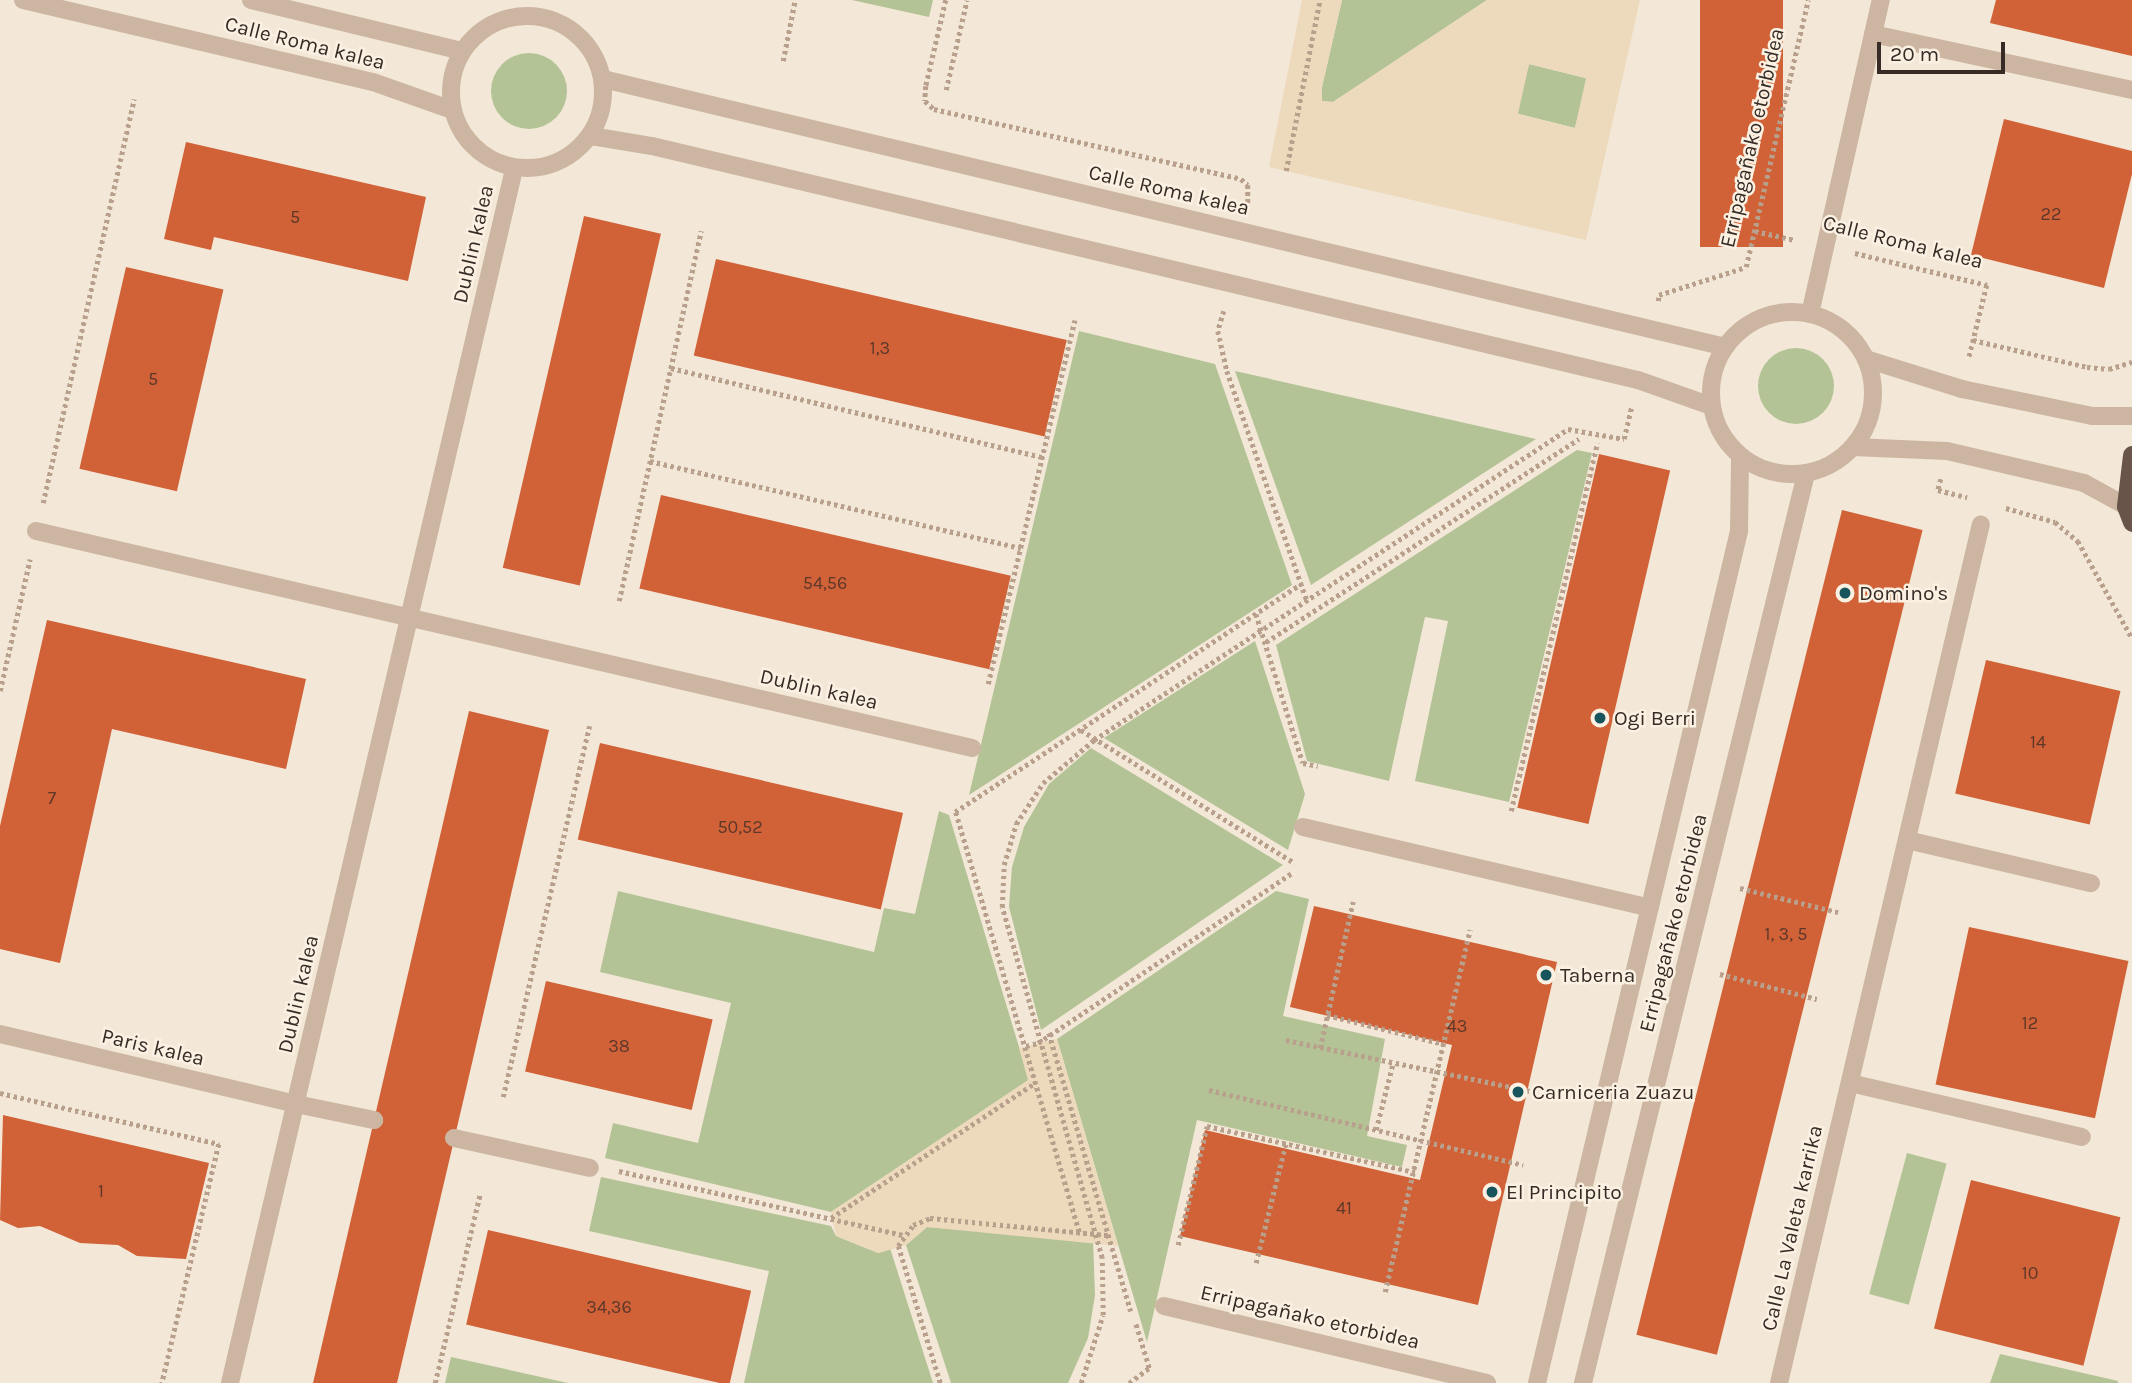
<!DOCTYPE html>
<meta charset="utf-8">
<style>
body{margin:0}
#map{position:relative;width:2132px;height:1383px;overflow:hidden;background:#f3e7d7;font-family:Karla,sans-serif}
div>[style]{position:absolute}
.green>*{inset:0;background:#b3c396;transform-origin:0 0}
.round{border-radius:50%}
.plaza>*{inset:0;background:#edd9bc}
.building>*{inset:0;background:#d16137;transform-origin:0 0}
.path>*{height:4.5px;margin-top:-2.25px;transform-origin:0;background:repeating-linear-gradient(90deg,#b8a08c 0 3.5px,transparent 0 7px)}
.service>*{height:18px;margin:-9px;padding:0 9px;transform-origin:9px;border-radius:9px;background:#ccb6a2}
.minor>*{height:18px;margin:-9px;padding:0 9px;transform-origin:9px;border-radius:9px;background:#ccb6a2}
.tertiary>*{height:18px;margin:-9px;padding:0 9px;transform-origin:9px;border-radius:9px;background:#ccb6a2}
.tertiary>.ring{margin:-9px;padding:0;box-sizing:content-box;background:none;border:18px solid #ccb6a2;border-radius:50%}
.trunk>*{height:19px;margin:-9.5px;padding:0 9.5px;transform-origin:9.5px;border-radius:9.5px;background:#685448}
.dots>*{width:19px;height:19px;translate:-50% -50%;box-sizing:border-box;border:4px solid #fbf1e3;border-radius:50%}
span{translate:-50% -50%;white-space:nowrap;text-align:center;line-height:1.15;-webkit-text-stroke:5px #fbf1e3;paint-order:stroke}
.number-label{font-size:18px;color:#5d382a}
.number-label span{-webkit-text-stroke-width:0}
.street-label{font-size:21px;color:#362b25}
.poi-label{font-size:21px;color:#362b25}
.left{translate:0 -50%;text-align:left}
.scale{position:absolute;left:1877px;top:42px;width:128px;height:32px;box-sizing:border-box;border:4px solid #362b25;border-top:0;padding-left:9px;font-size:21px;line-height:24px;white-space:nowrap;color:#362b25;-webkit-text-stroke:5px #fbf1e3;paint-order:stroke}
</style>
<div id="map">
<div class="green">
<div style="clip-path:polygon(852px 0,933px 0,929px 17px)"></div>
<div style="clip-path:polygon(1342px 0,1487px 0,1333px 102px,1322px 101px,1322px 87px)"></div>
<div class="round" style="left:491px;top:53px;width:76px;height:76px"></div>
<div style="left:1529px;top:64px;width:60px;height:51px;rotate:14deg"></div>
<div style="clip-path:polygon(1079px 331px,1215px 364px,1292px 585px,969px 795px)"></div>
<div class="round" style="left:1758px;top:348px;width:76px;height:76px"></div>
<div style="clip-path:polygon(1235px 371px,1536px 439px,1311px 585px)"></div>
<div style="clip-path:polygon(1577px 450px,1592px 453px,1509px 802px,1415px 781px,1448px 621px,1425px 617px,1389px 781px,1307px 761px,1276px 645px)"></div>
<div style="clip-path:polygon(1255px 641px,1305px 794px,1288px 850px,1104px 738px)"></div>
<div style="clip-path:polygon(1091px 748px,1283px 865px,1041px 1030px,1009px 907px,1012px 867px,1024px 827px,1049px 784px)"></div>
<div style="clip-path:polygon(939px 811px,949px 815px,1029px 1080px,831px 1212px,605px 1158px,613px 1123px,698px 1143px,731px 1003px,600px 972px,618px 891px,874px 952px,884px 908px,915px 914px)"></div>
<div style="clip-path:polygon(1276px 891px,1309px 899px,1283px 1016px,1385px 1039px,1367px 1136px,1407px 1145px,1402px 1167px,1197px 1120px,1147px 1342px,1057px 1039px)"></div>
<div style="left:1907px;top:1153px;width:41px;height:146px;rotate:15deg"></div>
<div style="clip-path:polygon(601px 1177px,831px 1226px,836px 1236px,878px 1253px,890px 1248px,933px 1383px,744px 1383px,769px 1271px,589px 1231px)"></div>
<div style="clip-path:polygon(927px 1227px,1093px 1240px,1095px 1295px,1088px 1338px,1068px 1383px,951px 1383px,906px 1245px)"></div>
<div style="clip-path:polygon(2000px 1354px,2118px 1381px,2118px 1383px,1990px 1383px)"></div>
<div style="clip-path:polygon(451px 1357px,568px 1383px,445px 1383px)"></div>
</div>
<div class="plaza">
<div style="clip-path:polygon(evenodd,1302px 0,1342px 0,1322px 87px,1322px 101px,1333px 102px,1487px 0,1640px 0,1586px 240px,1269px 167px,1302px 0,1529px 64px,1586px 78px,1575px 128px,1518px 114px,1529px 64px)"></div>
<div style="clip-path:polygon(1057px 1039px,1118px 1246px,927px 1227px,906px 1245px,879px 1253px,836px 1236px,831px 1212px,1028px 1080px,1019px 1048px)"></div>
</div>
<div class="building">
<div style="left:1700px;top:0;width:83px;height:247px"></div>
<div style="clip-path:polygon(1996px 0,2132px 0,2132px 56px,1990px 23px)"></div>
<div style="clip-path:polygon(2004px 119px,2132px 151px,2132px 174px,2104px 288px,1971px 255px)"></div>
<div style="clip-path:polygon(186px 142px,426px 197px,408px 281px,214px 237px,211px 250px,164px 239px)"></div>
<div style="left:584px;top:216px;width:79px;height:361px;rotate:13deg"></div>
<div style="left:716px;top:259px;width:360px;height:99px;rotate:13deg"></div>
<div style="left:126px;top:267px;width:100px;height:207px;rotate:13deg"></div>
<div style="left:1599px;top:454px;width:73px;height:363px;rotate:13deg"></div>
<div style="left:661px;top:495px;width:359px;height:96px;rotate:13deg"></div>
<div style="left:1842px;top:510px;width:83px;height:850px;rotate:14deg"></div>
<div style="clip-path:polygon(47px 620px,306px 679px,286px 769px,112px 729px,60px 963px,0 949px,0 826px)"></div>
<div style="left:1986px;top:660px;width:138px;height:137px;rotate:13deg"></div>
<div style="clip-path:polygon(469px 711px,549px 730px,466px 1089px,397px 1383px,313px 1383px)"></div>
<div style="left:600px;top:743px;width:311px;height:99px;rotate:13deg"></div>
<div style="clip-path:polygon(1314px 906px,1557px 962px,1478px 1305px,1180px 1236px,1205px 1130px,1420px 1180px,1452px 1045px,1290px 1007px)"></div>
<div style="left:1969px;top:927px;width:163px;height:161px;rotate:12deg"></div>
<div style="left:546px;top:981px;width:171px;height:93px;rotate:13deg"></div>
<div style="clip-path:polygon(3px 1115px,209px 1163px,186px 1259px,137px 1256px,118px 1245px,80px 1243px,40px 1226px,18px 1228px,0 1220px)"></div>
<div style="left:1971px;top:1180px;width:154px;height:153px;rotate:14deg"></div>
<div style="left:488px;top:1230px;width:270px;height:97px;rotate:13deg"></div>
</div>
<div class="path">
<div style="left:946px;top:0;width:88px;rotate:103.1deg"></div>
<div style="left:926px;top:86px;width:15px;rotate:94deg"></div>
<div style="left:925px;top:101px;width:12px;rotate:42deg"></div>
<div style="left:934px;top:109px;width:315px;rotate:12.8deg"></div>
<div style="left:1241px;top:179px;width:9px;rotate:41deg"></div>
<div style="left:1248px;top:185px;width:18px;rotate:90deg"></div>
<div style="left:783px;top:61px;width:62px;rotate:-78.9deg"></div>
<div style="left:946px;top:90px;width:92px;rotate:-76.9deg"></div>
<div style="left:1286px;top:171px;width:174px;rotate:-78.8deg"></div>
<div style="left:1755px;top:231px;width:41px;rotate:12.7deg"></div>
<div style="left:1855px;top:253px;width:136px;rotate:13.6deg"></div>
<div style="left:1987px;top:285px;width:75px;rotate:103.9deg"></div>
<div style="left:1658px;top:301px;width:6px;rotate:-81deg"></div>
<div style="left:1659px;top:295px;width:91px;rotate:-17.8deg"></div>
<div style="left:1746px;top:267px;width:274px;rotate:-76.9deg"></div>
<div style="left:1224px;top:311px;width:21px;rotate:107deg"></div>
<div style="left:1218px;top:331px;width:41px;rotate:77.3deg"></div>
<div style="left:1227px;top:371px;width:244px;rotate:70.8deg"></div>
<div style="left:1973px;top:340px;width:117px;rotate:13.3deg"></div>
<div style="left:2087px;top:367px;width:22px;rotate:5deg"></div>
<div style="left:2109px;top:369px;width:24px;rotate:-17deg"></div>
<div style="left:671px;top:368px;width:382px;rotate:13.5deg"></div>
<div style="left:650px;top:461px;width:381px;rotate:13.2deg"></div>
<div style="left:1941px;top:479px;width:11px;rotate:105deg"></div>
<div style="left:1938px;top:490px;width:30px;rotate:14deg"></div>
<div style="left:43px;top:503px;width:414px;rotate:-77.3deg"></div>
<div style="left:2006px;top:508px;width:51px;rotate:15.9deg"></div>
<div style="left:2055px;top:522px;width:30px;rotate:40deg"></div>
<div style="left:2078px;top:541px;width:111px;rotate:60.9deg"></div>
<div style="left:619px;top:601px;width:379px;rotate:-77.5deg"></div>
<div style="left:1256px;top:614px;width:156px;rotate:72.5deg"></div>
<div style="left:1303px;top:763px;width:15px;rotate:11deg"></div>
<div style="left:1266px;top:642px;width:373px;rotate:-33deg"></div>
<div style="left:988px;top:684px;width:374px;rotate:-76.6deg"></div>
<div style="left:0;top:691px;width:135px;rotate:-77.2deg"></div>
<div style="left:1081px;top:730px;width:252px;rotate:31.9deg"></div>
<div style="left:1511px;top:811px;width:378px;rotate:-76.8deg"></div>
<div style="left:1740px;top:888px;width:101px;rotate:13.8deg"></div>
<div style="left:1720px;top:974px;width:100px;rotate:14.5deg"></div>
<div style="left:1327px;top:1015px;width:121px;rotate:13.9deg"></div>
<div style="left:1049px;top:1033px;width:290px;rotate:73.6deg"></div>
<div style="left:1286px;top:1040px;width:258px;rotate:11.8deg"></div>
<div style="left:1026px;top:1046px;width:12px;rotate:-14deg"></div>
<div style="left:1038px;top:1043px;width:307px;rotate:-33.8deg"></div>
<div style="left:1320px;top:1048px;width:150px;rotate:-77.3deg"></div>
<div style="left:1209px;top:1090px;width:323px;rotate:13.4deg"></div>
<div style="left:0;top:1093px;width:225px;rotate:13.1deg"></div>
<div style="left:219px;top:1144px;width:246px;rotate:103.4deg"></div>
<div style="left:503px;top:1097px;width:381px;rotate:-76.9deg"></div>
<div style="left:1376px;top:1130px;width:69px;rotate:-75.8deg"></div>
<div style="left:619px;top:1171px;width:291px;rotate:12.7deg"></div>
<div style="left:831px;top:1218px;width:245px;rotate:-33.5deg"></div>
<div style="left:1079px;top:1232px;width:438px;rotate:-106.4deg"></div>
<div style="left:955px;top:812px;width:414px;rotate:-33.4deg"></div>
<div style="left:1178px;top:1245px;width:122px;rotate:-76.3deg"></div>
<div style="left:1207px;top:1126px;width:213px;rotate:12.5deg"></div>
<div style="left:1256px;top:1263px;width:124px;rotate:-76deg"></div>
<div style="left:1385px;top:1292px;width:372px;rotate:-76.8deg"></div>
<div style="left:435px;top:1383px;width:194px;rotate:-76.6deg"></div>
<div style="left:940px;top:1383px;width:143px;rotate:-107deg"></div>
<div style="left:898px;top:1246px;width:26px;rotate:-54deg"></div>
<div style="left:913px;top:1225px;width:18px;rotate:-22deg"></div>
<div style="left:930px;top:1218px;width:179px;rotate:5.5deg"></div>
<div style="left:1081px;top:1383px;width:71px;rotate:-72.1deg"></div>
<div style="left:1103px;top:1315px;width:57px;rotate:-91deg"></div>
<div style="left:1102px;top:1258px;width:365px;rotate:-105.9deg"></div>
<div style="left:1002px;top:907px;width:42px;rotate:-87.3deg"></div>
<div style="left:1004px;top:865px;width:43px;rotate:-73.7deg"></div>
<div style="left:1016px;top:824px;width:49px;rotate:-56.6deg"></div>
<div style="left:1043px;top:783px;width:67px;rotate:-40.1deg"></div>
<div style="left:1094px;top:740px;width:567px;rotate:-33.27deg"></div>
<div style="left:1568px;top:429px;width:57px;rotate:10.1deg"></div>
<div style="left:1624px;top:439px;width:32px;rotate:-77deg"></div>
<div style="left:1129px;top:1383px;width:25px;rotate:-37deg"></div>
<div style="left:1149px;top:1368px;width:48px;rotate:-106.9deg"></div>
</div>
<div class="service">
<div style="left:296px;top:1104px;width:80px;rotate:11.6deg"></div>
<div style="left:454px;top:1138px;width:139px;rotate:12.4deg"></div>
</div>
<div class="minor">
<div style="left:1873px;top:34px;width:265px;rotate:12.2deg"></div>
<div style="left:1810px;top:314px;width:322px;rotate:-77.3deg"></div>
<div style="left:36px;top:531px;width:961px;rotate:13.05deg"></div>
<div style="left:1303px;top:827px;width:356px;rotate:13.1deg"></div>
<div style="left:1907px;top:840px;width:189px;rotate:13.2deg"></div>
<div style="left:0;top:1034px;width:304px;rotate:13.3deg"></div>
<div style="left:1850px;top:1083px;width:238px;rotate:13.1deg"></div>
<div style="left:1164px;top:1306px;width:332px;rotate:13.4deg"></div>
<div style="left:1779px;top:1383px;width:882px;rotate:-76.77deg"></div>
</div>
<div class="tertiary">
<div style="left:23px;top:0;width:359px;rotate:13.2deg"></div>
<div style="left:373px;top:82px;width:84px;rotate:19.5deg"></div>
<div style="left:251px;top:0;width:217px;rotate:13.6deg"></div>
<div class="ring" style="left:451px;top:16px;width:134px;height:134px"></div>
<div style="left:603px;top:79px;width:1154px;rotate:13.43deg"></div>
<div style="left:591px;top:136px;width:62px;rotate:9.3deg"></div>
<div style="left:652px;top:146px;width:1013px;rotate:13.35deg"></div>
<div style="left:1638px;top:380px;width:77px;rotate:19.6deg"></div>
<div class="ring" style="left:1711px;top:312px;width:144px;height:144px"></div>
<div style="left:1866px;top:359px;width:101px;rotate:17.4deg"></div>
<div style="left:1962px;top:389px;width:133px;rotate:11.7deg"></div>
<div style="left:2092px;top:416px;width:40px"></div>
<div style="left:1853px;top:447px;width:94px;rotate:2.4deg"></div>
<div style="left:1947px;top:451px;width:141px;rotate:13.1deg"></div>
<div style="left:2084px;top:483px;width:48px;rotate:28.7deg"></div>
<div style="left:230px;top:1383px;width:1247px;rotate:-76.83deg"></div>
<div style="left:1537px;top:1383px;width:876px;rotate:-76.66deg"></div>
<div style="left:1739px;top:531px;width:75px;rotate:-89.2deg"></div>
<div style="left:1583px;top:1383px;width:936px;rotate:-76.22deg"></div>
</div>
<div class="trunk">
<div style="left:2132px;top:455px;width:51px;rotate:96.7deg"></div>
<div style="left:2126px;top:506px;width:17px;rotate:69deg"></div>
</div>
<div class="dots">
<div style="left:1845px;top:593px;background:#17545b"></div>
<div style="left:1600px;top:718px;background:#17545b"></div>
<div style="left:1546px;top:975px;background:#17545b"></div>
<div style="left:1518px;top:1092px;background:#17545b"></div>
<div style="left:1492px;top:1192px;background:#17545b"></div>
</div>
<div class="number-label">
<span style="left:2051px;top:214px">22</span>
<span style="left:295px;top:217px">5</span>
<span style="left:880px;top:348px">1,3</span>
<span style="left:153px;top:379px">5</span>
<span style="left:825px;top:583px">54,56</span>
<span style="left:2038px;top:742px">14</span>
<span style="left:52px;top:798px">7</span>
<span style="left:740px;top:827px">50,52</span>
<span style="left:1786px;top:934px">1, 3, 5</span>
<span style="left:2030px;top:1023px">12</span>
<span style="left:1457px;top:1026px">43</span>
<span style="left:619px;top:1046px">38</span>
<span style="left:101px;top:1191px">1</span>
<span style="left:1344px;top:1208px">41</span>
<span style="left:2030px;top:1273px">10</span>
<span style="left:609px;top:1307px">34,36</span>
</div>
<div class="street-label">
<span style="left:305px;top:43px;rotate:14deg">Calle Roma kalea</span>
<span style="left:1752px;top:138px;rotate:-77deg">Erripagañako etorbidea</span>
<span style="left:1169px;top:190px;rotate:13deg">Calle Roma kalea</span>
<span style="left:1903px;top:242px;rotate:14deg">Calle Roma kalea</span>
<span style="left:473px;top:244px;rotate:-77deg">Dublin kalea</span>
<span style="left:819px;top:689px;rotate:13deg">Dublin kalea</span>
<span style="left:1673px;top:923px;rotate:-76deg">Erripagañako etorbidea</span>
<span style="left:298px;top:994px;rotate:-77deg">Dublin kalea</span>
<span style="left:153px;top:1047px;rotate:13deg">Paris kalea</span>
<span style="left:1792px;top:1228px;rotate:-77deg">Calle La Valeta karrika</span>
<span style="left:1310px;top:1317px;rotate:13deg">Erripagañako etorbidea</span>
</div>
<div class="poi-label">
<span class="left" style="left:1859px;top:593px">Domino's</span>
<span class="left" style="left:1614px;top:718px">Ogi Berri</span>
<span class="left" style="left:1560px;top:975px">Taberna</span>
<span class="left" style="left:1532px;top:1092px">Carniceria Zuazu</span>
<span class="left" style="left:1506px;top:1192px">El Principito</span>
</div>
<div class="scale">20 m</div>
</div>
